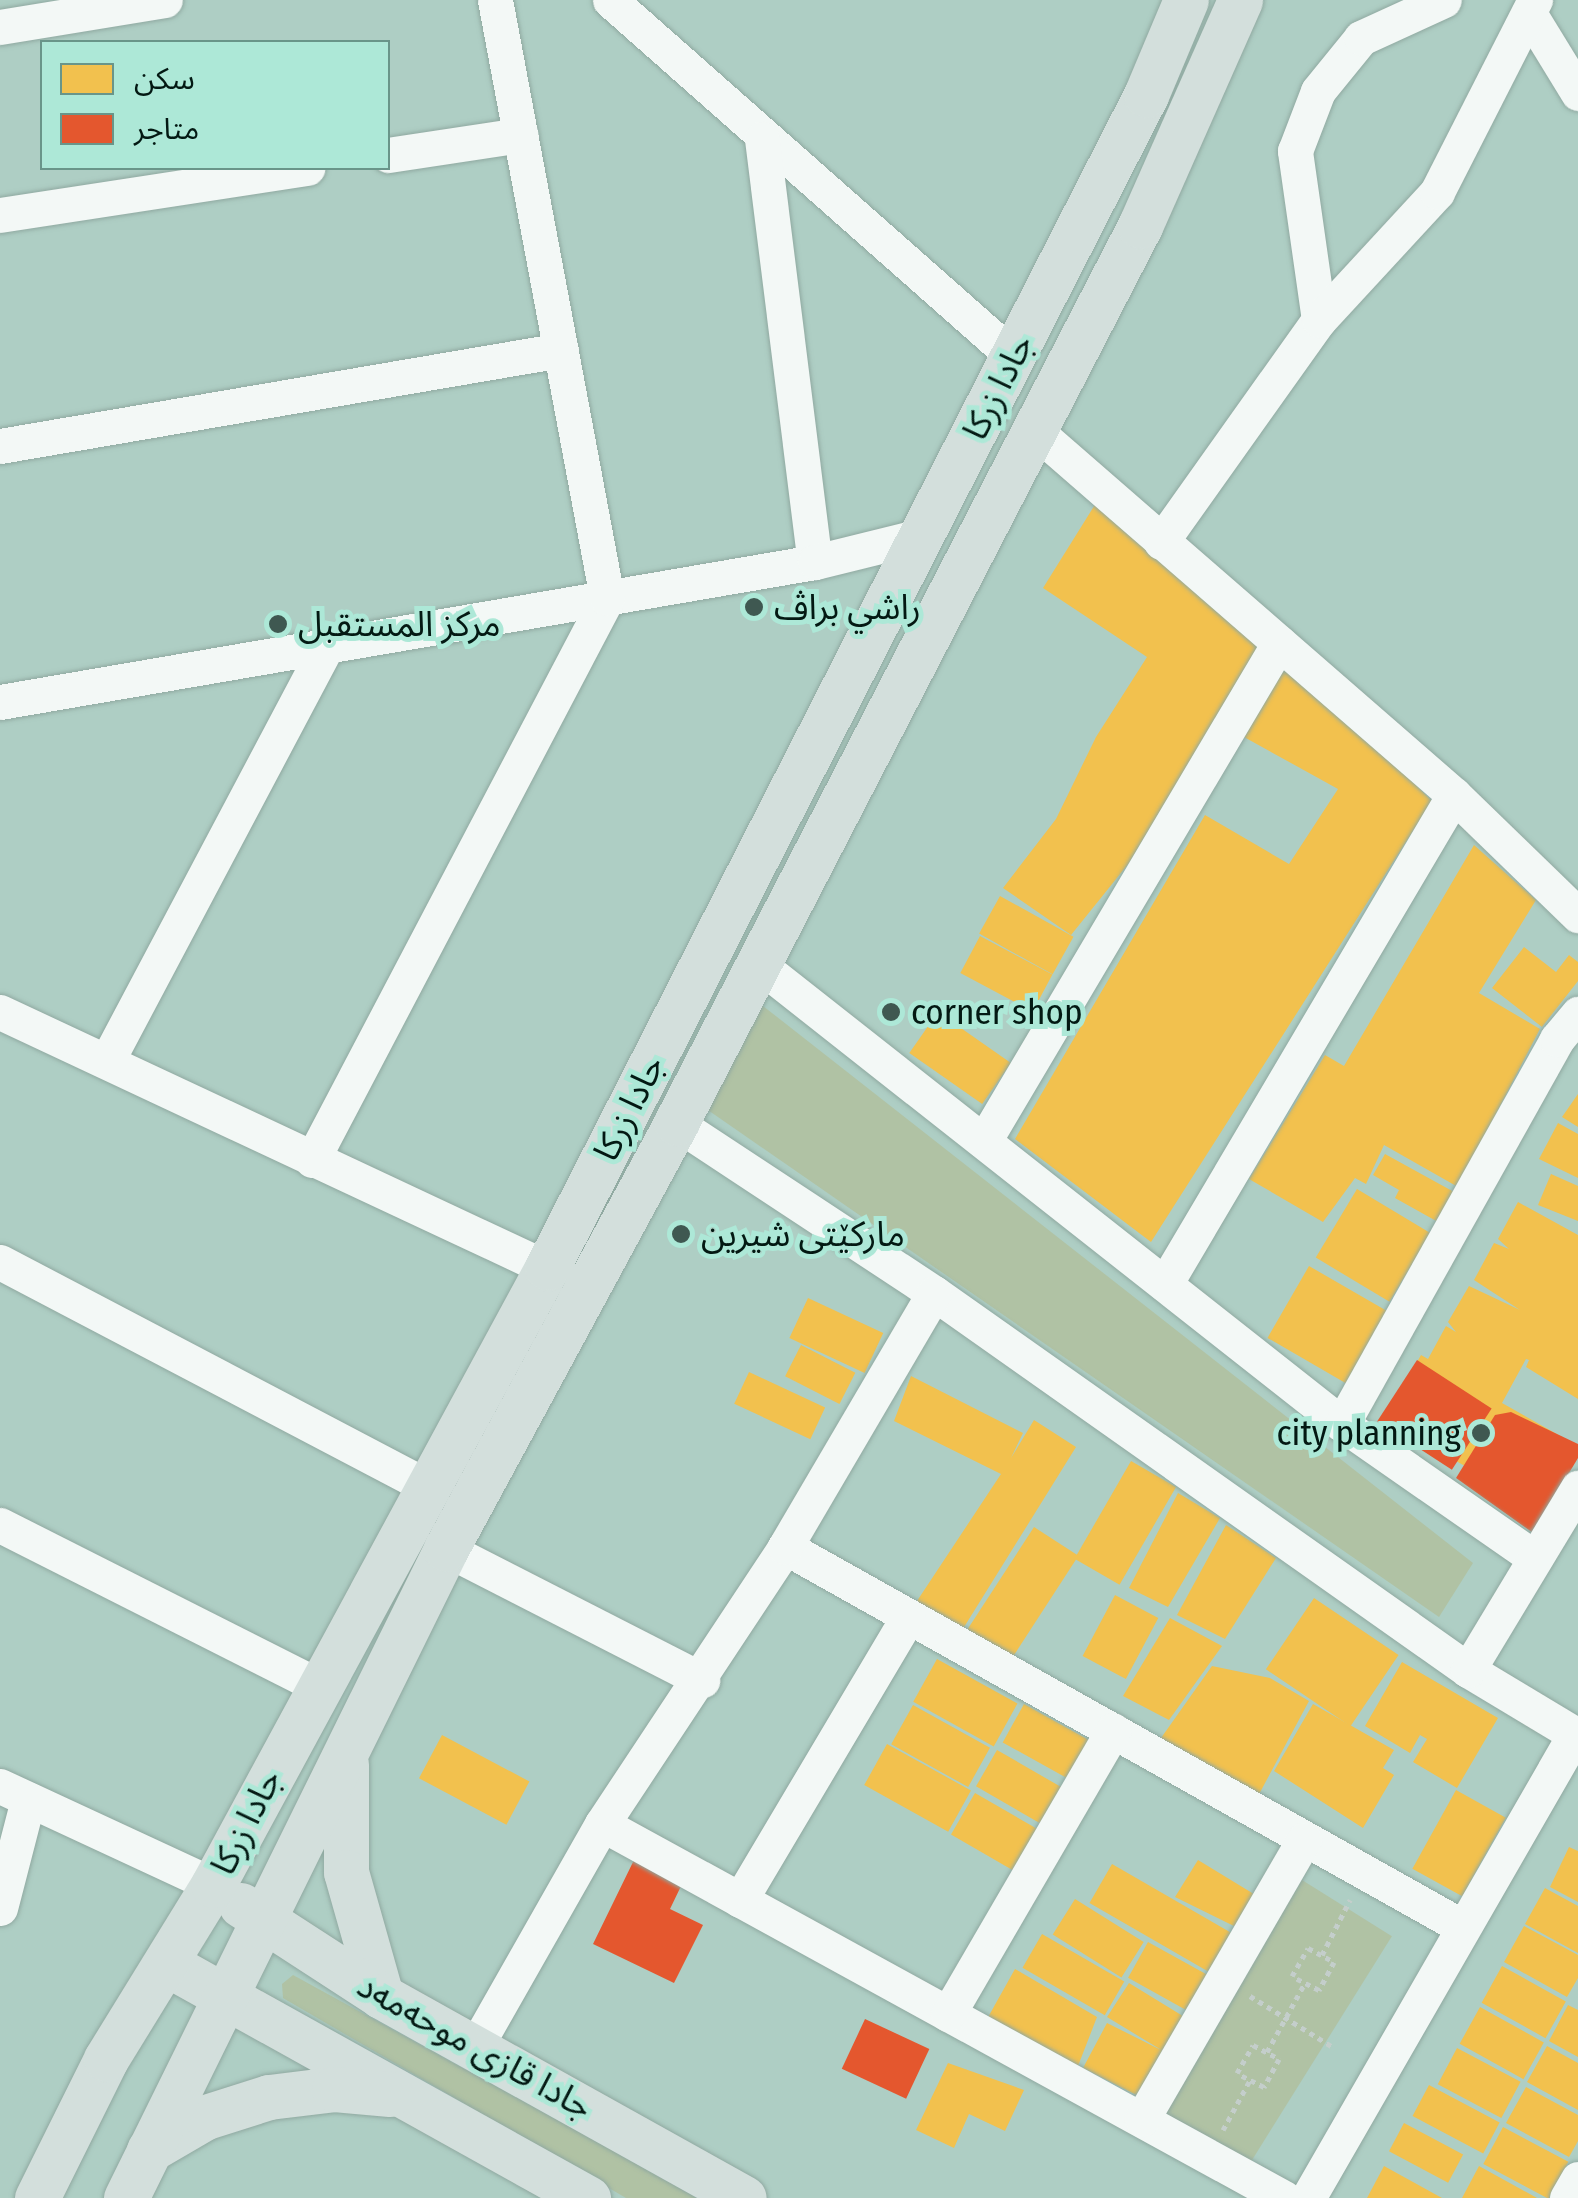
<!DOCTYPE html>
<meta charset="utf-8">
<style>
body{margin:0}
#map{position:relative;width:1578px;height:2198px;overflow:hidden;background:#aecec4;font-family:"Fira Sans Condensed","Noto Sans Arabic",sans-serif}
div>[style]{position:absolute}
.green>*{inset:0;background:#b0c2a4;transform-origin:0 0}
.homes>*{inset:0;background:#f2c14e;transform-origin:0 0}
.shops>*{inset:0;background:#e4572e;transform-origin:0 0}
.path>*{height:5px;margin-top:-2.5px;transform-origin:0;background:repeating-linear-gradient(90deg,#c4cecb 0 5px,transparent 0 10px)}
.roads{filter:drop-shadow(0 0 2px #90a9a1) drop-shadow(0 0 2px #90a9a1)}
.minor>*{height:35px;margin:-17.5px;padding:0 17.5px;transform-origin:17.5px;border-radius:17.5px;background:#f3f8f6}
.major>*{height:45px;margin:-22.5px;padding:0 22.5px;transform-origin:22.5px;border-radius:22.5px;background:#d3dfdc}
.dots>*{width:28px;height:28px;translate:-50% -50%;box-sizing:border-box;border:5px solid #ade8d7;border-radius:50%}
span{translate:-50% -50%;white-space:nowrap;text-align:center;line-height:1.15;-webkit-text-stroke:10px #ade8d7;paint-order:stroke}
.street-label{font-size:35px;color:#031913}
.poi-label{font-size:35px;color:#031913}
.left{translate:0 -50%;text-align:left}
.right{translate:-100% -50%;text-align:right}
.legend{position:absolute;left:40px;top:40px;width:350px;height:130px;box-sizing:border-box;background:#ade8d7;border:2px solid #699589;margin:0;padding:12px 18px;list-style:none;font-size:30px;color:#031913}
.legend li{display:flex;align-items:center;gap:20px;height:50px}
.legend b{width:50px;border:2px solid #699589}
</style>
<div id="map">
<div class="green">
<div style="clip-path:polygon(758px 1002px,1473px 1563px,1439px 1617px,705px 1108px)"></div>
<div style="left:1302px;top:1880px;width:106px;height:270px;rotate:32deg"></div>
<div style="clip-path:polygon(293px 1975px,623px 2156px,697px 2198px,626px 2198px,283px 1998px,282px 1984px)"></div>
</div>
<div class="homes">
<div style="clip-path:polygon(1101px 495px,1263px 641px,1129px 863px,1071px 935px,1003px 888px,1056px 819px,1096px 737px,1147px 657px,1043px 588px)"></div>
<div style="clip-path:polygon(1289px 661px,1432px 801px,1151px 1242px,1015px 1139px,1205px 815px,1289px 864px,1338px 789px,1244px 737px)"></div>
<div style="clip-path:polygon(1474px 845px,1536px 900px,1479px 993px,1540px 1029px,1458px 1187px,1384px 1145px,1366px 1184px,1355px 1178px,1323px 1222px,1249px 1179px,1325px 1055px,1344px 1066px)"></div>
<div style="left:1000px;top:896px;width:84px;height:43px;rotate:29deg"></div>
<div style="left:980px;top:936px;width:82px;height:42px;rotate:28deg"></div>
<div style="clip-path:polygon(1524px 947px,1556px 972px,1569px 955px,1578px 962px,1578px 981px,1542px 1027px,1492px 988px)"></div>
<div style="left:938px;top:1012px;width:89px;height:50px;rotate:35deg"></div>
<div style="clip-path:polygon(1578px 1094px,1578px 1127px,1562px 1117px)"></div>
<div style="clip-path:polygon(1558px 1123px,1578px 1134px,1578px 1178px,1539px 1159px)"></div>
<div style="clip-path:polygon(1385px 1154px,1454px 1192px,1438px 1222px,1395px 1198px,1399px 1190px,1373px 1175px)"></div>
<div style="clip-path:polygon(1551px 1174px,1578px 1186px,1578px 1221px,1538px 1205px)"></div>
<div style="left:1357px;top:1189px;width:86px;height:80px;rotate:31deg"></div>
<div style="clip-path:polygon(1518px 1202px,1578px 1235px,1578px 1399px,1526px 1367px,1529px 1360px,1526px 1359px,1502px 1403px,1578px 1446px,1537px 1528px,1484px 1498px,1493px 1482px,1384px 1420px,1421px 1355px,1428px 1359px,1446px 1326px,1456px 1332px,1448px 1322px,1469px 1286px,1520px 1310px,1474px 1280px,1494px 1243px,1509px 1249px,1498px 1239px)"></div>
<div style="left:1309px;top:1266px;width:93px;height:83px;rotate:30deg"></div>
<div style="left:808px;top:1298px;width:83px;height:44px;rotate:25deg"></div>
<div style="left:801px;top:1345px;width:61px;height:35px;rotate:27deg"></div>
<div style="left:749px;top:1372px;width:84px;height:35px;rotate:25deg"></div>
<div style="clip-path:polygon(911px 1376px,1023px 1433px,1011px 1458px,1034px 1420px,1076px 1447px,961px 1632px,915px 1604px,1001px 1474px,894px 1421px)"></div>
<div style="left:1131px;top:1461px;width:52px;height:113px;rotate:30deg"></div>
<div style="clip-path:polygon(1178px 1493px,1220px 1518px,1168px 1607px,1129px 1588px)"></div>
<div style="clip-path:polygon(1226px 1525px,1276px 1558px,1225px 1639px,1177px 1615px)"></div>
<div style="left:1034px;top:1527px;width:53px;height:122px;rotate:33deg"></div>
<div style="left:1115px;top:1595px;width:49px;height:69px;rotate:28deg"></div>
<div style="left:1314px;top:1598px;width:102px;height:86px;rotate:34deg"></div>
<div style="clip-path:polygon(1170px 1618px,1222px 1646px,1169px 1720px,1123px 1696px)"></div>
<div style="left:937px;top:1659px;width:92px;height:49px;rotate:29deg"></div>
<div style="clip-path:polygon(1402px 1662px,1498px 1718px,1457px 1788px,1413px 1762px,1427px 1739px,1420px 1735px,1410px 1753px,1365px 1726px)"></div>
<div style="clip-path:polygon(1212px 1666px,1270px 1678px,1309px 1701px,1257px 1798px,1161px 1738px)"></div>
<div style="left:1024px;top:1704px;width:84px;height:44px;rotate:29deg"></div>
<div style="clip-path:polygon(1313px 1704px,1394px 1750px,1383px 1768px,1394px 1775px,1363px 1828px,1274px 1771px)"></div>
<div style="left:913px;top:1705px;width:88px;height:45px;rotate:29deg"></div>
<div style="left:442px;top:1735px;width:99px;height:49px;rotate:28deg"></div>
<div style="left:887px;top:1744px;width:96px;height:47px;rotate:29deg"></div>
<div style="left:997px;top:1750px;width:84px;height:42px;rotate:30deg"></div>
<div style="left:1456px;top:1790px;width:57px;height:90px;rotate:29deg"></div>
<div style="left:975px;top:1793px;width:82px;height:48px;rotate:30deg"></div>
<div style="clip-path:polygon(1569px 1847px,1578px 1851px,1578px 1902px,1550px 1887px)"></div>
<div style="clip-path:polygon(1198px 1860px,1262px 1899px,1242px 1930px,1175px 1897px)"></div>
<div style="left:1112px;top:1864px;width:149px;height:45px;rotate:30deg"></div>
<div style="clip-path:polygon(1545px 1888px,1578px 1906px,1578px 1953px,1525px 1924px)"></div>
<div style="left:1075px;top:1899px;width:81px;height:42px;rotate:32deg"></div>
<div style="clip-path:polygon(1524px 1926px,1578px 1955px,1578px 1978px,1567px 1997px,1504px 1962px)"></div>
<div style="left:1042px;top:1934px;width:95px;height:39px;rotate:30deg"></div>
<div style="left:1148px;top:1942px;width:77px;height:41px;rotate:29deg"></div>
<div style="left:1502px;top:1966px;width:73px;height:42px;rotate:29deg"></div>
<div style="clip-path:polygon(1015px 1969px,1097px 2017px,1078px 2066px,987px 2019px)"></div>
<div style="clip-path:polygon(1129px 1983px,1191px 2021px,1160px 2107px,1083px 2068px,1107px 2023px,1163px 2051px,1107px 2017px)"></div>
<div style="clip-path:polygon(1568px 2005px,1578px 2010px,1578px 2057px,1549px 2041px)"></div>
<div style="left:1480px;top:2007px;width:73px;height:42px;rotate:29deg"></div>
<div style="clip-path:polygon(1547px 2046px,1578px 2063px,1578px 2110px,1527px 2082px)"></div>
<div style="left:1457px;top:2048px;width:72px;height:41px;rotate:28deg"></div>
<div style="clip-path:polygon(948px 2063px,1024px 2090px,1005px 2131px,969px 2114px,954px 2148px,916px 2130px)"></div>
<div style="left:1429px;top:2085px;width:80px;height:35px;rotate:28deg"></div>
<div style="clip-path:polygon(1526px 2087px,1578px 2115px,1578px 2141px,1569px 2157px,1506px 2123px)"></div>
<div style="left:1404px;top:2123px;width:67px;height:32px;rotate:28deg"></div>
<div style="left:1503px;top:2127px;width:74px;height:42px;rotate:28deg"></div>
<div style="clip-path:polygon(1384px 2166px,1442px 2198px,1367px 2198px)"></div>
<div style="clip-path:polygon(1479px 2166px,1537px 2198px,1462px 2198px)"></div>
</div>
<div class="shops">
<div style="left:1417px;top:1360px;width:89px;height:73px;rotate:33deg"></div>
<div style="clip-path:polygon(1511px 1412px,1578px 1444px,1578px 1458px,1533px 1533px,1456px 1478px,1495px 1415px)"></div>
<div style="clip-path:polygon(634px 1860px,682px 1884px,670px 1909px,703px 1925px,674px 1983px,593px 1944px)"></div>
<div style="left:865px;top:2019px;width:71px;height:55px;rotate:25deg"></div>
</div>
<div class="path">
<div style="left:1308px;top:1948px;width:30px;rotate:28deg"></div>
<div style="left:1334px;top:1962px;width:32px;rotate:118deg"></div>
<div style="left:1319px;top:1990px;width:30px;rotate:-153deg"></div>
<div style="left:1292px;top:1976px;width:32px;rotate:-60deg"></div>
<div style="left:1322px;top:1955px;width:62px;rotate:-63deg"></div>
<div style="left:1250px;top:1996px;width:97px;rotate:31.6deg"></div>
<div style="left:1253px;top:2045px;width:30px;rotate:28deg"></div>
<div style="left:1279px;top:2059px;width:32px;rotate:118deg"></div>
<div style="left:1264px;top:2087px;width:30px;rotate:-153deg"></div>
<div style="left:1237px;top:2073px;width:32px;rotate:-60deg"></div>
<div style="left:1267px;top:2052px;width:79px;rotate:-61.2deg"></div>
<div style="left:1223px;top:2130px;width:57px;rotate:-61.6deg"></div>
</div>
<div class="roads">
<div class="minor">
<div style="left:610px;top:0;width:538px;rotate:41.46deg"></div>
<div style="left:1529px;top:13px;width:94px;rotate:58.5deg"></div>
<div style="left:0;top:27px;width:167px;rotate:-9.3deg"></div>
<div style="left:762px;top:139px;width:426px;rotate:82.9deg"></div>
<div style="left:388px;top:155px;width:134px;rotate:-8.6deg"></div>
<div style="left:0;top:215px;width:311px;rotate:-8.7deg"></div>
<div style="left:1319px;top:320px;width:171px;rotate:-98.1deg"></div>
<div style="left:1295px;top:151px;width:64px;rotate:-69deg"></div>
<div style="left:1318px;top:91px;width:68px;rotate:-50.9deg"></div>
<div style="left:1361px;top:38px;width:91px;rotate:-24.6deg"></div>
<div style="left:1031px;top:427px;width:561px;rotate:41.02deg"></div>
<div style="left:1454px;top:795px;width:173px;rotate:44.1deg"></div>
<div style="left:0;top:446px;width:569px;rotate:-9.71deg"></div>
<div style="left:1161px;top:542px;width:272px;rotate:-54.6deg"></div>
<div style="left:1319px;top:320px;width:174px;rotate:-47.3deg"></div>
<div style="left:1437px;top:192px;width:216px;rotate:-63deg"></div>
<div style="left:0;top:702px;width:827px;rotate:-9.75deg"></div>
<div style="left:815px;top:562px;width:112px;rotate:-13.9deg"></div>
<div style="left:757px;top:963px;width:745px;rotate:38.24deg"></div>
<div style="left:1342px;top:1424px;width:235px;rotate:34.8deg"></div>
<div style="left:0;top:1012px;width:604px;rotate:25.08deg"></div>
<div style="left:108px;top:1059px;width:467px;rotate:-62.1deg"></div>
<div style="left:676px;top:1123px;width:309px;rotate:33.4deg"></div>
<div style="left:934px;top:1293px;width:654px;rotate:35.22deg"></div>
<div style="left:1468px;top:1670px;width:128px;rotate:31deg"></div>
<div style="left:984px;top:1141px;width:579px;rotate:-59.36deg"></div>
<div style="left:312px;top:1160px;width:635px;rotate:-62.3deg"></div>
<div style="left:607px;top:598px;width:608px;rotate:-100.61deg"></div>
<div style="left:0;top:1262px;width:480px;rotate:27.7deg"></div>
<div style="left:1165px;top:1284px;width:568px;rotate:-59.42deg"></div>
<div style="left:1342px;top:1424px;width:441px;rotate:-60.8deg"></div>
<div style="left:1557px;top:1039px;width:33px;rotate:-50deg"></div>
<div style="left:0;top:1525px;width:355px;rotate:26.8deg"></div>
<div style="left:785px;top:1547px;width:775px;rotate:29.28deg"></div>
<div style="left:446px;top:1549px;width:288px;rotate:27.1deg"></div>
<div style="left:1468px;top:1670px;width:213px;rotate:-58.9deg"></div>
<div style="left:0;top:1786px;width:235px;rotate:24.9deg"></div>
<div style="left:602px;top:1824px;width:778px;rotate:28.74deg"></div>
<div style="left:740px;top:1900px;width:329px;rotate:-59.3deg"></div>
<div style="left:0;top:1908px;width:112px;rotate:-75.5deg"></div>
<div style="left:948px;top:2014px;width:328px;rotate:-59.8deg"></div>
<div style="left:477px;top:2044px;width:253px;rotate:-60.4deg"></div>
<div style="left:602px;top:1824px;width:332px;rotate:-56.5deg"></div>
<div style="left:785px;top:1547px;width:294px;rotate:-59.6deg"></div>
<div style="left:1142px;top:2119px;width:323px;rotate:-59.9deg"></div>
<div style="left:1308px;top:2198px;width:535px;rotate:-60.08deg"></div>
<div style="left:1567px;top:2198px;width:22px;rotate:-60deg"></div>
</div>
<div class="major">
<div style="left:346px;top:1764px;width:108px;rotate:90deg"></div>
<div style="left:346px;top:1872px;width:129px;rotate:74.2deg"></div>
<div style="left:241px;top:1905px;width:167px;rotate:33deg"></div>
<div style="left:381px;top:1996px;width:415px;rotate:29.1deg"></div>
<div style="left:167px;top:1964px;width:482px;rotate:29.1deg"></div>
<div style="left:149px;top:2150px;width:66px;rotate:-30.1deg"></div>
<div style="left:206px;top:2117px;width:66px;rotate:-17.6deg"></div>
<div style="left:269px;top:2097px;width:65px;rotate:-7deg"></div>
<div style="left:334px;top:2089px;width:56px;rotate:5.1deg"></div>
<div style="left:37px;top:2198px;width:155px;rotate:-63.6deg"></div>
<div style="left:106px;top:2059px;width:204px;rotate:-58.4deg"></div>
<div style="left:213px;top:1885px;width:702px;rotate:-61.57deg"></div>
<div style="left:547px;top:1268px;width:1317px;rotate:-62.95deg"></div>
<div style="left:1146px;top:95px;width:103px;rotate:-67.2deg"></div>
<div style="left:126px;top:2198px;width:724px;rotate:-63.75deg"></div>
<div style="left:446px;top:1549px;width:484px;rotate:-61.6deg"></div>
<div style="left:676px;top:1123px;width:1010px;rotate:-62.65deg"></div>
<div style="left:1140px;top:226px;width:247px;rotate:-66.1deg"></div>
</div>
</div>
<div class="dots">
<div style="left:754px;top:607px;background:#3f5851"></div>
<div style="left:278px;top:624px;background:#3f5851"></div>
<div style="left:891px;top:1012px;background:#3f5851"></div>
<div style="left:681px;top:1234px;background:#3f5851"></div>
<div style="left:1481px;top:1433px;background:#3f5851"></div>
</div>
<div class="street-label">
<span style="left:998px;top:387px;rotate:-63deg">جادا زرکا</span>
<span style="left:629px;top:1108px;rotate:-63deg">جادا زرکا</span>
<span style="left:246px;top:1822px;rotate:-63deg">جادا زرکا</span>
<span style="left:475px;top:2046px;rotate:29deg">جادا قازی موحەمەد</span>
</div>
<div class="poi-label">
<span class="left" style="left:774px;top:607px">راشي براڤ</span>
<span class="left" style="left:298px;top:624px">مركز المستقبل</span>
<span class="left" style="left:911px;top:1012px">corner shop</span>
<span class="left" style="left:701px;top:1234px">مارکێتی شیرین</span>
<span class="right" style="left:1461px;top:1433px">city planning</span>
</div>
<ul class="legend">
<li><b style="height:28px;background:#f2c14e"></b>سكن</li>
<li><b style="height:28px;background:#e4572e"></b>متاجر</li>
</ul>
</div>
